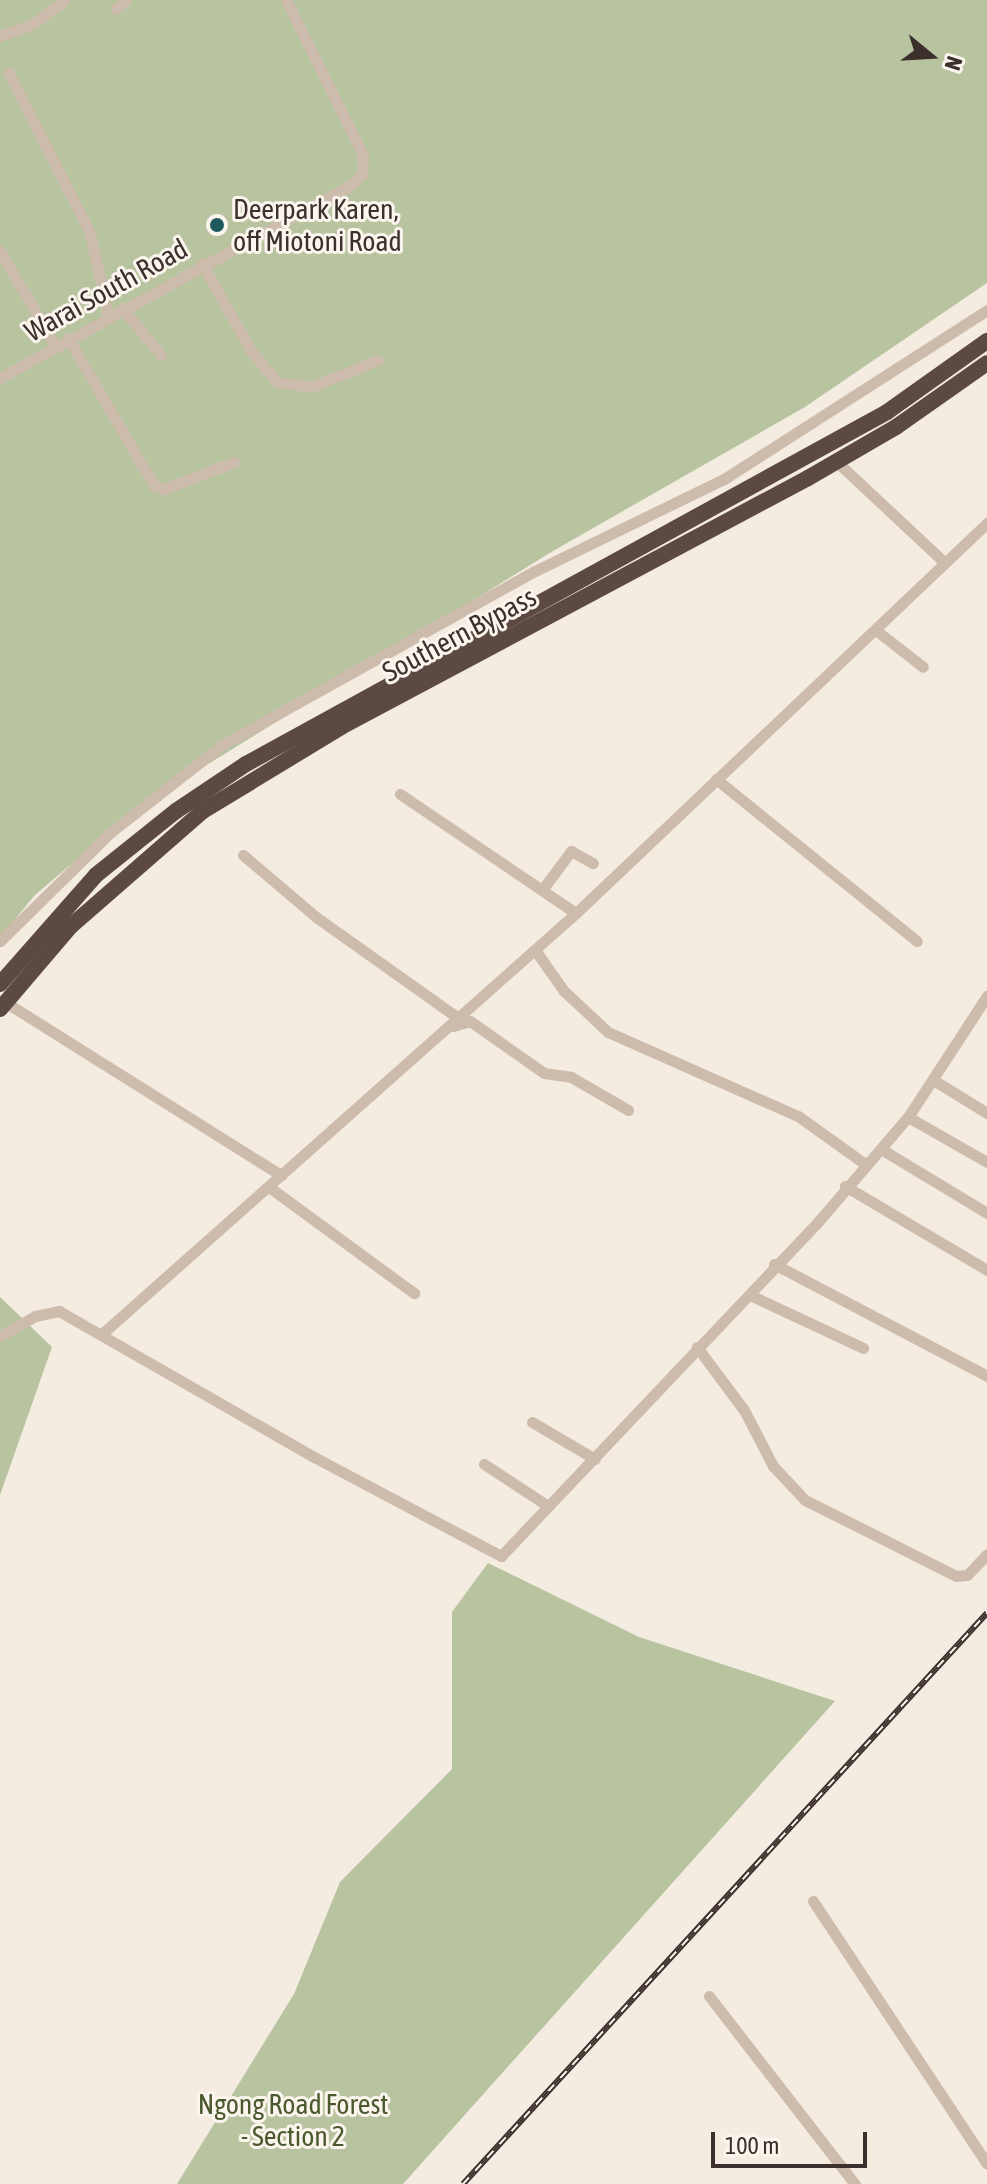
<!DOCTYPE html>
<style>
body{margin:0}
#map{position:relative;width:987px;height:2184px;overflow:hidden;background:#f4ebe1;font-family:"Asap Condensed",sans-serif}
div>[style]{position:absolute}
.green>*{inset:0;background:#b8c4a0}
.minor>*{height:11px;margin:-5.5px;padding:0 5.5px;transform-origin:5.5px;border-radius:5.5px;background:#cdbbac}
.highway>*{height:16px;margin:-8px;padding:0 8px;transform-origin:8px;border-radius:8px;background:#5c4a42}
.rail>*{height:6px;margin-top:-3px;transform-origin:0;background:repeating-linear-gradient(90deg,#fbf5ee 0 9px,#3b302b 0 18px);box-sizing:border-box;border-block:2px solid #3b302b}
.dots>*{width:22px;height:22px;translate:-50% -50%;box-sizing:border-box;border:4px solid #fbf5ee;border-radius:50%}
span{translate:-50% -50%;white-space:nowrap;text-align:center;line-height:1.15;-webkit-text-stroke:6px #fbf5ee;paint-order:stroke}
.poi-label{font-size:28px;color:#3b302b}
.left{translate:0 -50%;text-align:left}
.street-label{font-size:28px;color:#3b302b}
.park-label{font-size:28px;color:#4a5a2e}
.north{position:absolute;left:891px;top:16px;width:80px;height:80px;-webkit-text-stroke:6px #fbf5ee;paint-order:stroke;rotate:108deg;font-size:22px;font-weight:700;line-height:32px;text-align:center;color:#3b302b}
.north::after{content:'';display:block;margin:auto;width:28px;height:36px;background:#3b302b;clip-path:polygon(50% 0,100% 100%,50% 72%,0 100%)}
.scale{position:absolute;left:711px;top:2132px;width:156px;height:36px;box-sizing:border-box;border:4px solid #3b302b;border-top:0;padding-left:10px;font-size:24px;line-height:28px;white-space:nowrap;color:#3b302b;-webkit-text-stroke:6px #fbf5ee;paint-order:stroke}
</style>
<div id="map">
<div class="green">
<div style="clip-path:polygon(0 0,987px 0,987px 283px,805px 407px,553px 551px,137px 808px,34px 896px,0 938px)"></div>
<div style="clip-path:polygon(0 1297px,52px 1347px,0 1495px)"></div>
<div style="clip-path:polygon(488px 1563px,639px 1637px,835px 1701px,403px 2184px,177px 2184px,294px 1994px,340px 1882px,452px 1769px,452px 1612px)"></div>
</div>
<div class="minor">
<div style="left:116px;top:9px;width:13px;rotate:-42deg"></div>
<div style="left:0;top:36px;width:35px;rotate:-20deg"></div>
<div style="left:33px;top:24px;width:40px;rotate:-37deg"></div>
<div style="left:9px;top:73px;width:179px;rotate:63.1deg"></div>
<div style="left:90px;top:233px;width:85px;rotate:77.8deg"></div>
<div style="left:0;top:251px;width:109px;rotate:59.7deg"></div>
<div style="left:202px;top:263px;width:101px;rotate:60.9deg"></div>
<div style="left:251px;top:351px;width:40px;rotate:50deg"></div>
<div style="left:277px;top:382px;width:34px;rotate:8deg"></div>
<div style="left:311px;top:387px;width:72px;rotate:-21.9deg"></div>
<div style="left:122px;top:308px;width:61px;rotate:50.3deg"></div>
<div style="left:68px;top:338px;width:171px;rotate:59.8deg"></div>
<div style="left:154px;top:486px;width:10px;rotate:17deg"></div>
<div style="left:164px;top:489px;width:75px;rotate:-21.1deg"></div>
<div style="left:0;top:378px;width:397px;rotate:-28.8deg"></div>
<div style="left:348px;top:187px;width:18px;rotate:-41deg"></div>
<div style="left:362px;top:175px;width:20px;rotate:-87deg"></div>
<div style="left:363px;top:155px;width:173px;rotate:-116.4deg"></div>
<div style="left:836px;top:461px;width:149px;rotate:43.1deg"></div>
<div style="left:877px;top:631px;width:58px;rotate:38deg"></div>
<div style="left:716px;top:779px;width:258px;rotate:38.9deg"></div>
<div style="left:400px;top:794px;width:212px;rotate:34.1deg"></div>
<div style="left:243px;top:855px;width:96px;rotate:40.3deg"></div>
<div style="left:316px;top:917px;width:174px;rotate:35.4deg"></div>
<div style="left:542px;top:890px;width:49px;rotate:-53.4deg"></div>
<div style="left:571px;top:851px;width:25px;rotate:29deg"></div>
<div style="left:0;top:941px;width:156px;rotate:-44.5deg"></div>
<div style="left:111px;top:832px;width:141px;rotate:-38.1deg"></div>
<div style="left:222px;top:745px;width:358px;rotate:-29.1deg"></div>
<div style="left:535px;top:571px;width:210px;rotate:-26deg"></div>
<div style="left:724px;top:479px;width:313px;rotate:-32.7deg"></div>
<div style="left:535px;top:950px;width:50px;rotate:54.7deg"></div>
<div style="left:564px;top:991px;width:60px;rotate:43deg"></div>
<div style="left:608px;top:1032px;width:208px;rotate:23.9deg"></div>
<div style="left:798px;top:1116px;width:82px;rotate:35.6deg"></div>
<div style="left:5px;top:1002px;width:326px;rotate:32.1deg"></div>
<div style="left:453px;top:1026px;width:18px;rotate:-16deg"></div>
<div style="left:470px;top:1021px;width:90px;rotate:35.1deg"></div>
<div style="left:544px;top:1073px;width:27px;rotate:8deg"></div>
<div style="left:571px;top:1077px;width:66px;rotate:30.1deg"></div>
<div style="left:935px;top:1081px;width:61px;rotate:31.6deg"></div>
<div style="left:908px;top:1117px;width:91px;rotate:29.7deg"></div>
<div style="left:881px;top:1149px;width:124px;rotate:31.1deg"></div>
<div style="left:845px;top:1186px;width:165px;rotate:30.6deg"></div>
<div style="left:269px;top:1187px;width:180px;rotate:36.2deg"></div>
<div style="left:774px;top:1264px;width:241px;rotate:27.7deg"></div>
<div style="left:750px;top:1295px;width:125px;rotate:25.1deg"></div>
<div style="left:104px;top:1332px;width:631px;rotate:-41.6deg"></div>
<div style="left:576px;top:913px;width:567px;rotate:-43.5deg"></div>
<div style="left:0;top:1336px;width:40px;rotate:-29.7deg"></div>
<div style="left:35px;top:1316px;width:25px;rotate:-12deg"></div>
<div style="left:59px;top:1311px;width:294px;rotate:29.8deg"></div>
<div style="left:314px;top:1457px;width:212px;rotate:27.9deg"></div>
<div style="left:501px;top:1556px;width:459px;rotate:-46.5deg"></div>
<div style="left:817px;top:1223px;width:140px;rotate:-49.4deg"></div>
<div style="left:908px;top:1117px;width:145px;rotate:-56.9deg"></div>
<div style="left:697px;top:1347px;width:79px;rotate:53.3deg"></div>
<div style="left:744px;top:1410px;width:63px;rotate:62.6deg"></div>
<div style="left:773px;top:1466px;width:47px;rotate:46.7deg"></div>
<div style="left:805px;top:1500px;width:169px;rotate:26.7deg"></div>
<div style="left:956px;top:1576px;width:11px;rotate:-5deg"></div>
<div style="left:967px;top:1575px;width:29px;rotate:-46deg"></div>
<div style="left:532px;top:1422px;width:73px;rotate:30.4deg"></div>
<div style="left:484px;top:1464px;width:77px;rotate:33.3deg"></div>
<div style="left:813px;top:1901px;width:315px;rotate:56.5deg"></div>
<div style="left:709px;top:1996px;width:238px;rotate:52.2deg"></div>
</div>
<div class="highway">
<div style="left:0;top:984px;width:145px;rotate:-48.6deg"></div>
<div style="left:96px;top:875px;width:102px;rotate:-38.7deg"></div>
<div style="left:176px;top:811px;width:84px;rotate:-33.9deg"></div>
<div style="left:246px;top:764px;width:731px;rotate:-28.77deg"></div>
<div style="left:887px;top:412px;width:123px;rotate:-35.4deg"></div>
<div style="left:0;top:1009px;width:109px;rotate:-49.5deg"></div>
<div style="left:71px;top:926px;width:175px;rotate:-41.1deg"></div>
<div style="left:203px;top:811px;width:162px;rotate:-31.3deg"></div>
<div style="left:341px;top:727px;width:529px;rotate:-28.07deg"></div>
<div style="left:808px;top:478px;width:102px;rotate:-30.1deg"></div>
<div style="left:896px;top:427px;width:111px;rotate:-35.1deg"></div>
</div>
<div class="rail">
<div style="left:463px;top:2184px;width:775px;rotate:-47.46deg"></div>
</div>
<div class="dots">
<div style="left:217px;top:225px;background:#1f5a5e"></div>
</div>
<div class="poi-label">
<span class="left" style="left:233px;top:225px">Deerpark Karen,<br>off Miotoni Road</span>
</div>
<div class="street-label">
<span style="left:106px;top:290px;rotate:-29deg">Warai South Road</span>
<span style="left:459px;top:634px;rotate:-28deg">Southern Bypass</span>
</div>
<div class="park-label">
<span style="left:293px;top:2120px">Ngong Road Forest<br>- Section 2</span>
</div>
<div class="north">N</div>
<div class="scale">100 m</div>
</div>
